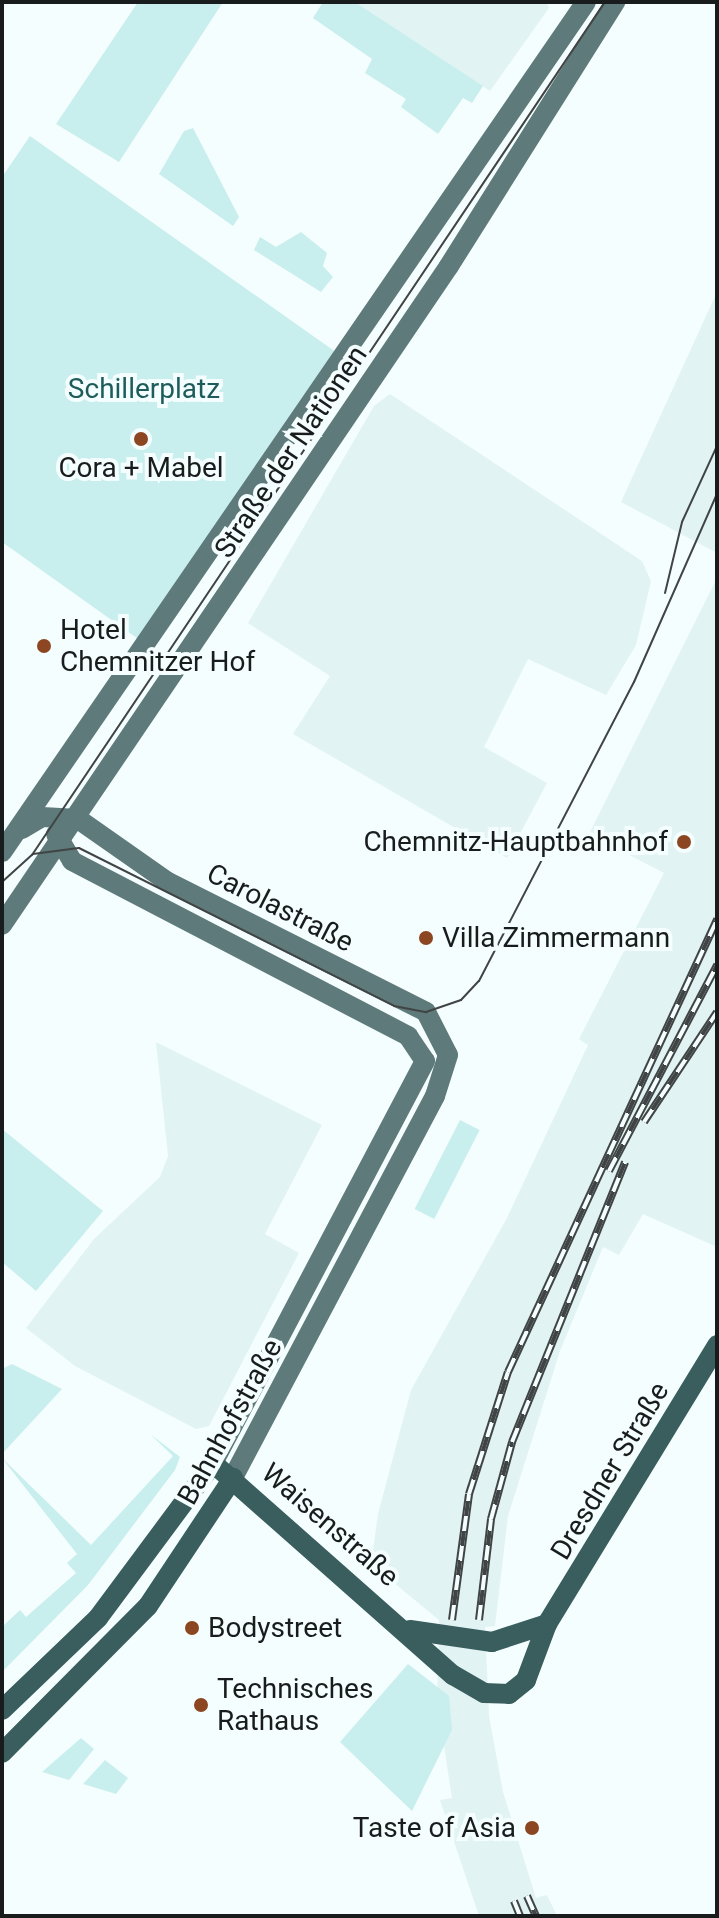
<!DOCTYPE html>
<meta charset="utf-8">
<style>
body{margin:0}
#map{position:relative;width:719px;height:1918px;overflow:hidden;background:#f5fefe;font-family:Roboto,sans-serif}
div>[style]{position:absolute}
.built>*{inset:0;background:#e1f3f3}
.green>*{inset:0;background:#c9eeee;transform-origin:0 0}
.secondary>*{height:20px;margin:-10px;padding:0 10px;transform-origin:10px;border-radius:10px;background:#5e7a7a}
.primary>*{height:20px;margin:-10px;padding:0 10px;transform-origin:10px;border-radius:10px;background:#3a5d5d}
.tram>*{height:2px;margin:-1px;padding:0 1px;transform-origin:1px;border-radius:1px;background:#404444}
.rail>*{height:8px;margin-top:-4px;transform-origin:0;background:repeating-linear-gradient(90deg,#f5fefe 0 15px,#404444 0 30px);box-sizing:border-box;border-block:2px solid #404444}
.dots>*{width:22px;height:22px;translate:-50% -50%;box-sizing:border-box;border:4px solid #f5fefe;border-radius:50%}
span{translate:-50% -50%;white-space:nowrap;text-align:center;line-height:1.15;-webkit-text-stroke:8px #f5fefe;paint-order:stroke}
.park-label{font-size:28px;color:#1e5c5c}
.street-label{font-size:28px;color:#191c1c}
.poi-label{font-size:28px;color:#191c1c}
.left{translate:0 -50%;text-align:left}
.right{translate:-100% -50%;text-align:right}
.frame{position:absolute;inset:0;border:4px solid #191c1c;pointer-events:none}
</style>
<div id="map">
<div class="built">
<div style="clip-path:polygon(355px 2px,547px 2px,549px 8px,490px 91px)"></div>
<div style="clip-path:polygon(717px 292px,717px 553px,621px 502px)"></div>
<div style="clip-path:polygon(390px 394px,642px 561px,651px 581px,636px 645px,606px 695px,528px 659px,484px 747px,547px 783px,507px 858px,293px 734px,330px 676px,248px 623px,374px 406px)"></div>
<div style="clip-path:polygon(717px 578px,717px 1247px,643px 1214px,619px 1255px,603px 1247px,560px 1351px,508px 1516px,495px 1626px,485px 1627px,489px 1716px,503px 1792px,536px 1898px,547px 1895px,557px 1916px,479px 1916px,440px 1800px,452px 1798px,437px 1701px,439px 1620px,371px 1564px,378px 1514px,411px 1390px,507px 1218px,588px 1045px,579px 1039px,664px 873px,589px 834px)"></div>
<div style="clip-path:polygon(156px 1042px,322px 1125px,265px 1234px,299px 1253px,209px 1426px,196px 1429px,75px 1366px,26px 1328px,94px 1239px,160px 1177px,168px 1156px)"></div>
</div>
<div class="green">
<div style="clip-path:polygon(138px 2px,223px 2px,119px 162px,56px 124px)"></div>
<div style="clip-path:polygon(323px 2px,355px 2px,483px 86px,472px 103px,463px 98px,438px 134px,401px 107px,406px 99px,365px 73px,372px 59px,313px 18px)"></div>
<div style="clip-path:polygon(193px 128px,239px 217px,233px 226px,159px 174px,184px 131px)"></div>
<div style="clip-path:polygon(30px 136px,340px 355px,141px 641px,2px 542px,2px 177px)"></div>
<div style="clip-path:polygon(301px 232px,327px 253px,323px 266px,333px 277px,321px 292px,254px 250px,260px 237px,276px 247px)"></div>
<div style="left:460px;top:1120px;width:22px;height:100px;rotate:27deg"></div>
<div style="clip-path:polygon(2px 1129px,103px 1211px,36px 1291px,2px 1262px)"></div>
<div style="clip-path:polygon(12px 1364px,62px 1389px,2px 1454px,2px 1369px)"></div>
<div style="clip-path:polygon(150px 1434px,180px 1457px,175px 1470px,88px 1585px,2px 1672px,2px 1627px,20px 1610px,26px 1617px,76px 1573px,67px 1563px,77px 1554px,2px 1458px,91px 1545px,173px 1456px)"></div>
<div style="clip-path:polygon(408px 1664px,449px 1696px,452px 1730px,412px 1811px,340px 1742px)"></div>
<div style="clip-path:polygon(81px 1738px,94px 1749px,69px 1780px,42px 1772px)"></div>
<div style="clip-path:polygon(105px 1760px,128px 1778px,116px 1794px,83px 1784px)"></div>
</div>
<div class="secondary">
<div style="left:22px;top:829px;width:23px;rotate:-31deg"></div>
<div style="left:42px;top:817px;width:36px;rotate:3deg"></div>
<div style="left:78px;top:819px;width:110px;rotate:35deg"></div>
<div style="left:168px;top:882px;width:289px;rotate:26.7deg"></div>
<div style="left:426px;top:1012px;width:48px;rotate:62.9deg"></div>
<div style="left:448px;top:1055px;width:43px;rotate:107.6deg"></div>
<div style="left:435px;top:1096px;width:432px;rotate:117.9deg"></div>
<div style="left:56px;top:834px;width:31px;rotate:59deg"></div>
<div style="left:72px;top:861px;width:379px;rotate:27.5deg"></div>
<div style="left:408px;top:1036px;width:30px;rotate:56deg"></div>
<div style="left:425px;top:1061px;width:454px;rotate:117.8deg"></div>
<div style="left:2px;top:852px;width:1031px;rotate:-55.51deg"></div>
<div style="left:2px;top:925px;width:796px;rotate:-55.85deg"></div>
<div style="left:449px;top:266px;width:312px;rotate:-57.8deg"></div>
</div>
<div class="primary">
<div style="left:410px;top:1630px;width:83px;rotate:8.3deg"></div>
<div style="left:492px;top:1642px;width:58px;rotate:-18.1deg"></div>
<div style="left:2px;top:1710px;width:133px;rotate:-43.8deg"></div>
<div style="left:98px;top:1618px;width:193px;rotate:-53.4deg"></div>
<div style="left:213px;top:1463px;width:320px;rotate:41.5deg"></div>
<div style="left:453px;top:1675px;width:36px;rotate:30deg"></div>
<div style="left:484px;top:1693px;width:25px;rotate:2deg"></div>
<div style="left:509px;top:1694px;width:22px;rotate:-39deg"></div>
<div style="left:526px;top:1680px;width:60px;rotate:-69.4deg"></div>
<div style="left:547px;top:1624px;width:327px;rotate:-58.6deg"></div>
<div style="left:2px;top:1753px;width:207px;rotate:-45.2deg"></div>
<div style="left:148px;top:1606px;width:154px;rotate:-56.4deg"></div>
</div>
<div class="tram">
<div style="left:665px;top:593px;width:73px;rotate:-76.5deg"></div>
<div style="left:682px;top:522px;width:84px;rotate:-65.3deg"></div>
<div style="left:32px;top:855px;width:1028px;rotate:-56.11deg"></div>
<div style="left:2px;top:882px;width:42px;rotate:-42.1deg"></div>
<div style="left:33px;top:854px;width:46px;rotate:-7.4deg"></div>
<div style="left:79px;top:848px;width:352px;rotate:26.6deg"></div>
<div style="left:394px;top:1006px;width:33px;rotate:11deg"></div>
<div style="left:426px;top:1012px;width:37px;rotate:-19deg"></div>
<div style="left:461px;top:1000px;width:26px;rotate:-47deg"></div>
<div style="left:479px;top:981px;width:337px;rotate:-62.6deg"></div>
<div style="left:634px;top:682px;width:206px;rotate:-66.2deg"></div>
</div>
<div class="rail">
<div style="left:644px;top:1122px;width:132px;rotate:-56.4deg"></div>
<div style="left:609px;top:1171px;width:233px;rotate:-62.3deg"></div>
<div style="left:452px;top:1620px;width:127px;rotate:-82.3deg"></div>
<div style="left:469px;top:1494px;width:128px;rotate:-72.3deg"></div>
<div style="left:508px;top:1372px;width:499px;rotate:-65.2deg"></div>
<div style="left:479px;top:1620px;width:102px;rotate:-83.2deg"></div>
<div style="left:491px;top:1519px;width:80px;rotate:-74.7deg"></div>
<div style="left:512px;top:1442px;width:302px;rotate:-68deg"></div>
<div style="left:527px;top:1896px;width:22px;rotate:66deg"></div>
<div style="left:514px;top:1901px;width:16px;rotate:68deg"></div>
</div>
<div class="dots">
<div style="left:141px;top:439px;background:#8c4621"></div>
<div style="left:44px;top:646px;background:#8c4621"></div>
<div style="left:684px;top:842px;background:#8c4621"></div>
<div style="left:426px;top:938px;background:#8c4621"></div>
<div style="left:192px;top:1628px;background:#8c4621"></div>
<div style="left:201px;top:1705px;background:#8c4621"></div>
<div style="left:532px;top:1828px;background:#8c4621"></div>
</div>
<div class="park-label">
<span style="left:144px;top:389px">Schillerplatz</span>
</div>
<div class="street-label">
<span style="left:291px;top:452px;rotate:-56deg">Straße der Nationen</span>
<span style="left:280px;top:908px;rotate:27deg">Carolastraße</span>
<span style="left:230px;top:1422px;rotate:-61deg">Bahnhofstraße</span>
<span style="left:610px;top:1471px;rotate:-59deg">Dresdner Straße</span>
<span style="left:330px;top:1525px;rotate:41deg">Waisenstraße</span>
</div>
<div class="poi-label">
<span style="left:141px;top:468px">Cora + Mabel</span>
<span class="left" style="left:60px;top:646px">Hotel<br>Chemnitzer Hof</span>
<span class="right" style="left:668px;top:842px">Chemnitz-Hauptbahnhof</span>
<span class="left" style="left:442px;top:938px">Villa Zimmermann</span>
<span class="left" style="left:208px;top:1628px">Bodystreet</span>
<span class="left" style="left:217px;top:1705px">Technisches<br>Rathaus</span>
<span class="right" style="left:516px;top:1828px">Taste of Asia</span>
</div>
<div class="frame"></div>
</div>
